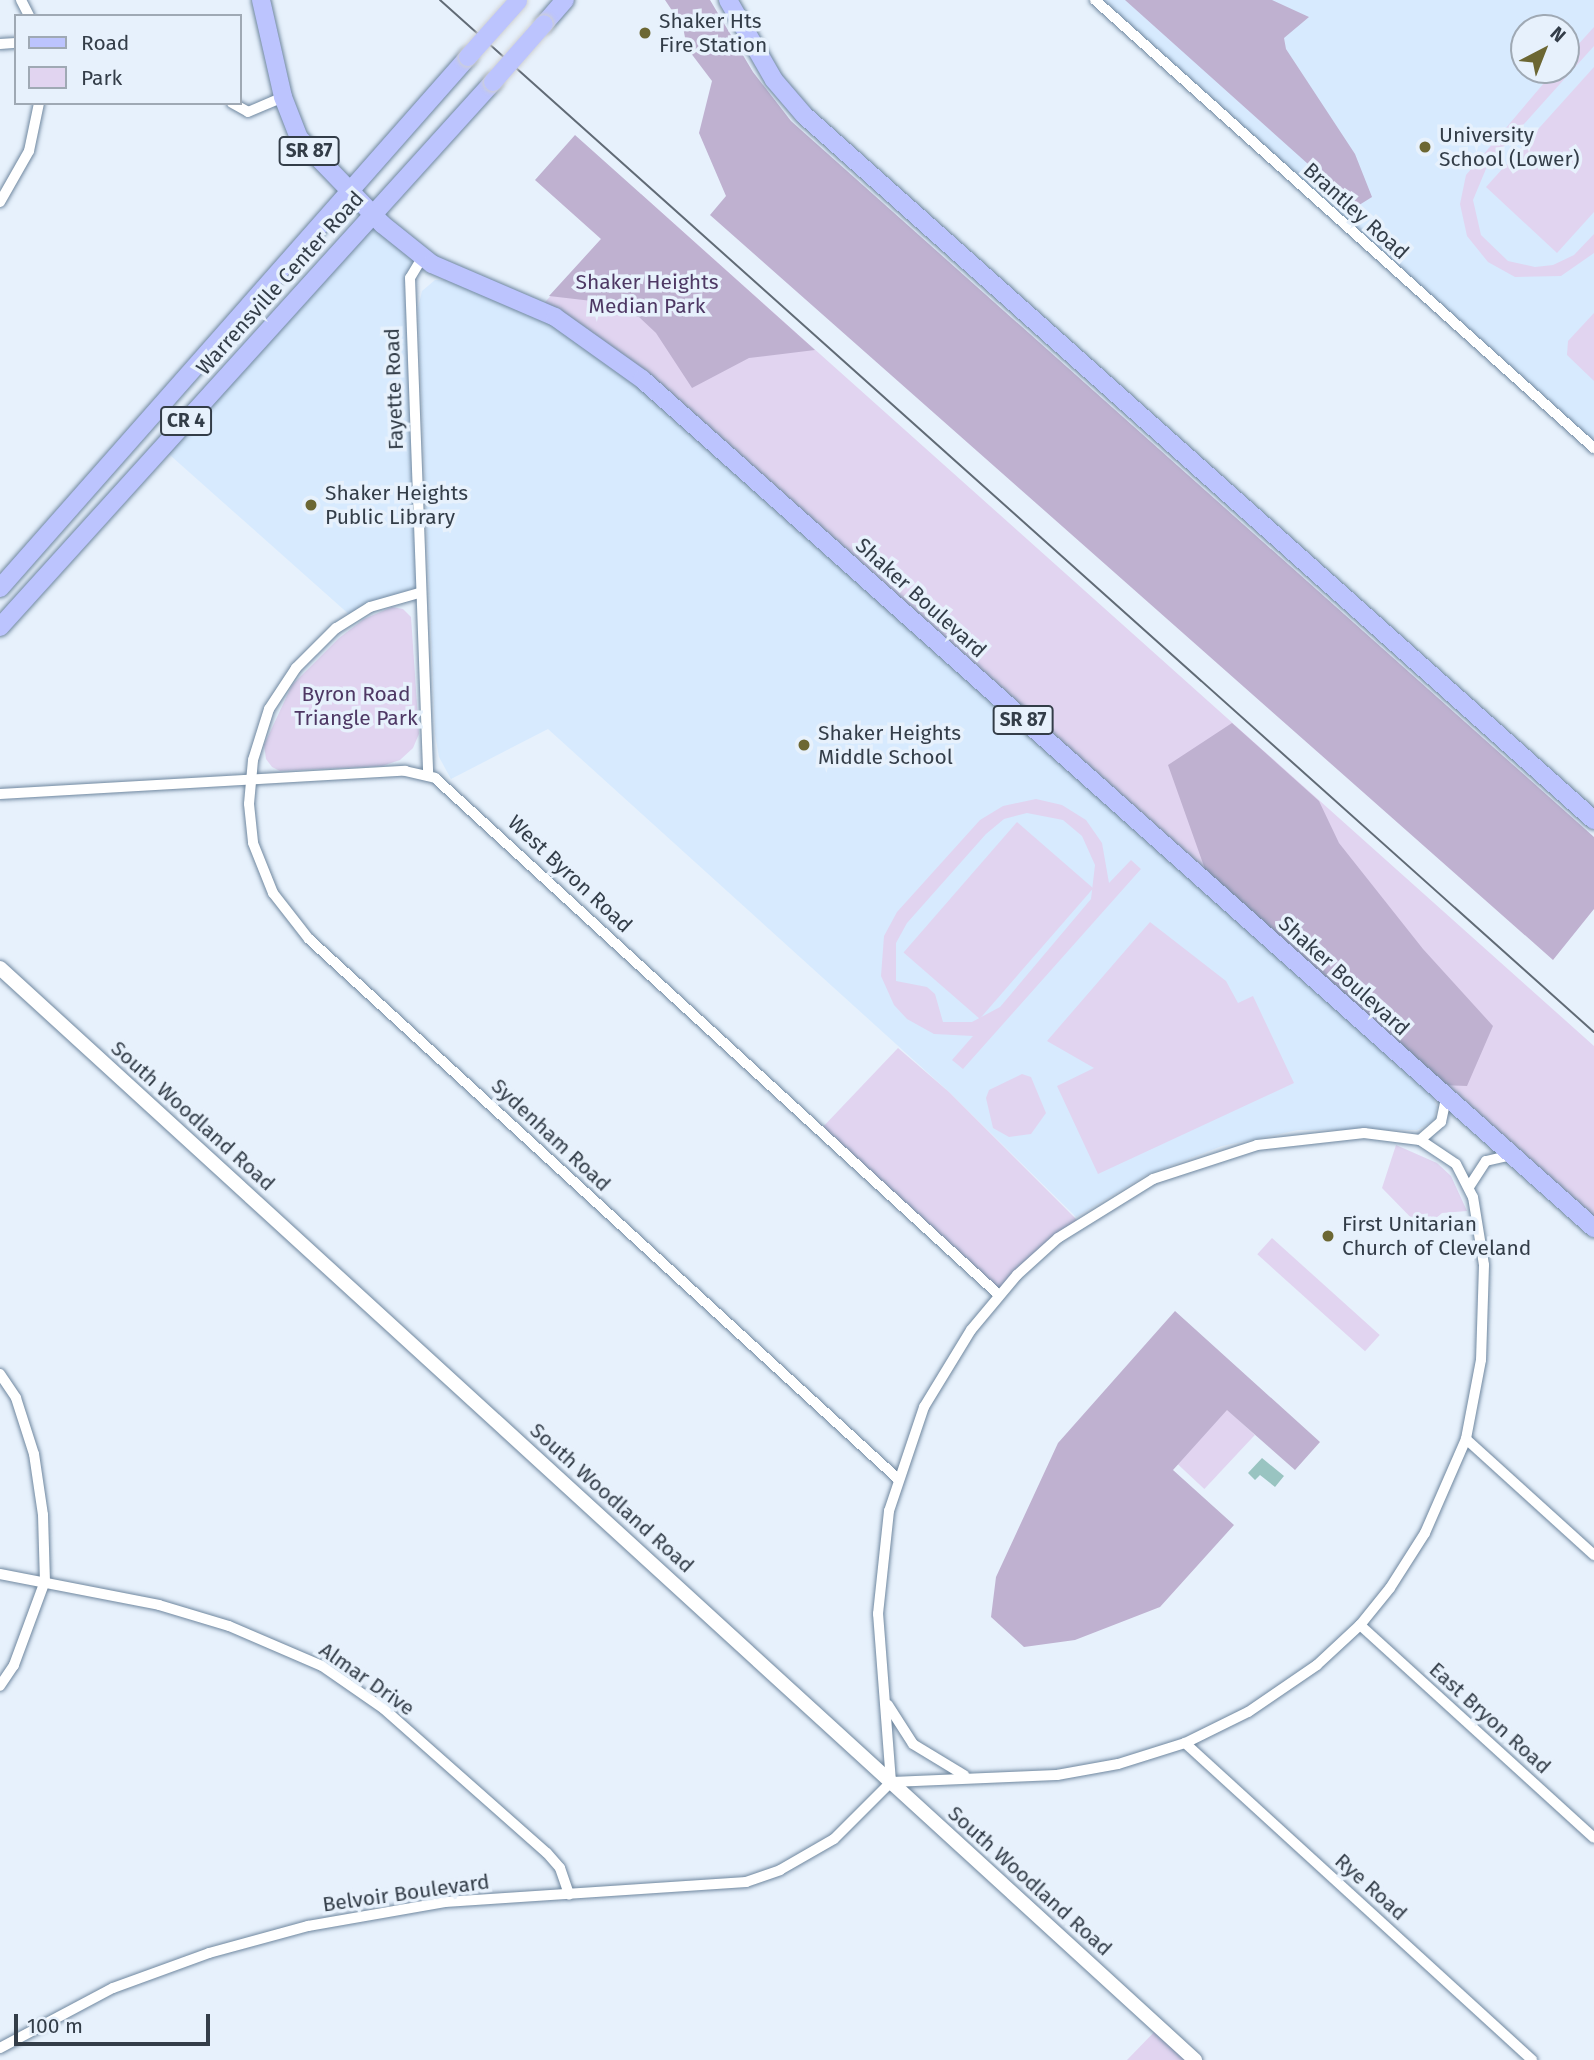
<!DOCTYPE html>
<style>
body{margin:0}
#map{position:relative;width:1594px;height:2060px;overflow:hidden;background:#e7f1fc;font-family:"Fira Sans",sans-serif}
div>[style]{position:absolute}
.built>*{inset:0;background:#d7eafe}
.green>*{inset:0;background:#e1d4f0;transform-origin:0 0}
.forest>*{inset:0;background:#bfb1d0}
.water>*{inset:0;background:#99c4c1}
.roads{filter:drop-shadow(0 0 2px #6f879f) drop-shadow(0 0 2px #6f879f)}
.minor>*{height:10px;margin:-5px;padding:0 5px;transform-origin:5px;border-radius:5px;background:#fff}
.tertiary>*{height:14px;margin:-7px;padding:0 7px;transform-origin:7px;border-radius:7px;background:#fff}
.primary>*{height:18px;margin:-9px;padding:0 9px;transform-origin:9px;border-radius:9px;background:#bcc4fe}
.tram>*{height:2px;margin:-1px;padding:0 1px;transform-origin:1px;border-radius:1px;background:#616b76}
.bridges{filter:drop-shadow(0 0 2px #ced0d3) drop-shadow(0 0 2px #ced0d3)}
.primary-bridge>*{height:18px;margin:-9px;padding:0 9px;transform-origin:9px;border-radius:9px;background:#bcc4fe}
.dots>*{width:19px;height:19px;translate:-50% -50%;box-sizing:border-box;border:4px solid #e7f1fc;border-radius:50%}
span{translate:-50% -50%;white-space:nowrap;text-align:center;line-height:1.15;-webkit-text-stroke:7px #e7f1fc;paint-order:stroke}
.shield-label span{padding:2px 5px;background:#e7f1fc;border:2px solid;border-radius:5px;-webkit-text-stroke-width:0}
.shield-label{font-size:19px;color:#333d48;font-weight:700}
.poi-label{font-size:21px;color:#333d48}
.left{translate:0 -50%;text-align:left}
.street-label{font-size:21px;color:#333d48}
.park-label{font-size:21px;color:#4e3864}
.legend{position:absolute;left:14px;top:14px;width:228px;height:91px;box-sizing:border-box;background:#e7f1fc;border:2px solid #9fa9b4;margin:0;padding:9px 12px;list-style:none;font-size:21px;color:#333d48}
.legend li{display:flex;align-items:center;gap:14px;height:35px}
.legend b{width:35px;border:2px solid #9fa9b4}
.north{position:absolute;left:1510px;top:14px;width:70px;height:70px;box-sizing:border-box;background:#e7f1fc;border:2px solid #9fa9b4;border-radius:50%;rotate:42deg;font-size:19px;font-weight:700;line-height:28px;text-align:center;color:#333d48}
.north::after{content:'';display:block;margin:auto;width:24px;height:32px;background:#6c6733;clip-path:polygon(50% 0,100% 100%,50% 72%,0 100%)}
.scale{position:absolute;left:14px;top:2014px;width:196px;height:32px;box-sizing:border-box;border:4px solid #333d48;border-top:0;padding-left:9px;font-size:21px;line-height:24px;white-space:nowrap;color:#333d48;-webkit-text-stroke:5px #e7f1fc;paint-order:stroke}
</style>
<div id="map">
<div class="built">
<div style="clip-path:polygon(evenodd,1095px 0,1594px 0,1594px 448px,1095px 0,1524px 28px,1566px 28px,1566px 70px,1524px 70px,1524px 28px)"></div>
<div style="clip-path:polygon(372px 215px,422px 258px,413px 271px,419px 593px,352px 617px,162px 448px)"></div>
<div style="clip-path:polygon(435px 280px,449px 280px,512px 303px,594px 348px,1430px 1091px,1437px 1107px,1433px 1121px,1417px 1130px,1298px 1130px,1222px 1146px,1146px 1175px,1076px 1217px,949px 1092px,548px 729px,451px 779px,439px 757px,435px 734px,418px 308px,422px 291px)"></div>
</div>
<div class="green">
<div style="clip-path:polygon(1594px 27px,1594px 46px,1488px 164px,1473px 200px,1481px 235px,1508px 261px,1535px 267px,1553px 265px,1574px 255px,1594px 234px,1594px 253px,1561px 276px,1515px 277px,1488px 262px,1467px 236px,1460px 204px,1466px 175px,1555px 70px,1566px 70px,1566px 58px)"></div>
<div style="clip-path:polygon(1594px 67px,1594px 212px,1557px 253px,1486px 187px)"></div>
<div style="clip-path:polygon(641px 194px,1594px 1046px,1594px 1228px,657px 392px,539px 309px)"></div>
<div style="clip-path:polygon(1594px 313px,1594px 381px,1567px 355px,1568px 341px)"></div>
<div style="clip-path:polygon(392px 607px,403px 609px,411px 617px,419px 734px,413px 748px,400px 760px,382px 766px,280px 771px,272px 767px,266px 759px,264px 745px,292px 685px,339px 638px,364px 619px)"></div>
<div style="clip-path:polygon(evenodd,1036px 799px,1062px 805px,1086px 820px,1102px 843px,1109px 883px,1131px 860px,1141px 869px,963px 1069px,952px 1060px,973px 1036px,934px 1034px,907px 1019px,894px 1005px,881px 976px,884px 936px,897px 912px,980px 820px,1003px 806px,1036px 799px,1027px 813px,1063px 820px,1082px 836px,1095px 865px,1091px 899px,1000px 1007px,972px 1022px,943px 1022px,935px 994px,927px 987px,896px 981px,896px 943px,907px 923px,986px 834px,1004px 819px,1027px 813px)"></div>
<div style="left:1017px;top:822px;width:101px;height:173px;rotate:41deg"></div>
<div style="clip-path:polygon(1150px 922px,1226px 981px,1238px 1003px,1253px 996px,1294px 1083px,1098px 1174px,1057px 1086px,1094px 1068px,1047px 1041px)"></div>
<div style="clip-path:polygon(898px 1048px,949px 1092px,1079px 1222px,999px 1295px,820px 1130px)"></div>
<div style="clip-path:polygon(1022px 1074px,1031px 1077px,1046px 1113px,1031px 1134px,1009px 1137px,993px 1128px,986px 1098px,989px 1090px)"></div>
<div style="clip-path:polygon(1396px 1145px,1437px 1163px,1451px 1176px,1467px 1211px,1442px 1213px,1423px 1230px,1382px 1188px)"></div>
<div style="left:1272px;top:1238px;width:145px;height:22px;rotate:42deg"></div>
<div style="left:1227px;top:1409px;width:38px;height:74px;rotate:43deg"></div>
<div style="clip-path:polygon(1159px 2027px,1195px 2060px,1127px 2060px)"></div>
</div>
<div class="forest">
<div style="clip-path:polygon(665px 0,710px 0,753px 72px,791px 121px,1594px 837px,1594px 909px,1553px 960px,710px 215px,726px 196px,699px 133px,712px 81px,687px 48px,683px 27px)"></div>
<div style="clip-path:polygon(1125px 0,1272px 0,1309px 17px,1284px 38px,1286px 49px,1355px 154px,1372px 197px,1356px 207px)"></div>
<div style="clip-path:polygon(575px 135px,641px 194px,815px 350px,749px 358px,692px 388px,656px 333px,639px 317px,592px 301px,549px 296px,601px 239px,535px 180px)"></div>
<div style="clip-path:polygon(1232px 723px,1319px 801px,1339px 843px,1423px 949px,1493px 1026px,1467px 1086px,1440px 1085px,1206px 872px,1168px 765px)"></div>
<div style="clip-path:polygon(1175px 1311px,1320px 1442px,1295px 1470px,1227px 1410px,1173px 1470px,1234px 1525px,1160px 1607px,1075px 1640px,1024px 1647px,991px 1617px,996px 1577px,1058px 1443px)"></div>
</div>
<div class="water">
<div style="clip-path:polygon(1262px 1458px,1284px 1476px,1275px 1487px,1260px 1475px,1255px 1480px,1248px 1473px)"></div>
</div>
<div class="roads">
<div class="minor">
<div style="left:21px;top:0;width:18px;rotate:63deg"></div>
<div style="left:1095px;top:0;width:671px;rotate:41.92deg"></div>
<div style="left:0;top:44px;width:16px;rotate:-4deg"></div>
<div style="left:232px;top:103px;width:18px;rotate:29deg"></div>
<div style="left:248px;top:112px;width:38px;rotate:-23deg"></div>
<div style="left:0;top:202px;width:59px;rotate:-60.4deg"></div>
<div style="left:29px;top:151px;width:49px;rotate:-78.2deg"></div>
<div style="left:422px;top:258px;width:23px;rotate:121deg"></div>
<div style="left:410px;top:278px;width:497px;rotate:87.9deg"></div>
<div style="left:419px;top:593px;width:51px;rotate:164.1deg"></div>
<div style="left:370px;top:607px;width:40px;rotate:148deg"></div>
<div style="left:336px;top:628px;width:57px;rotate:135deg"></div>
<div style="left:296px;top:668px;width:49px;rotate:123.4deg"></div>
<div style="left:269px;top:709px;width:53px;rotate:107.4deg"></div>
<div style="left:253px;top:760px;width:44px;rotate:95.2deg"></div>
<div style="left:249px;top:804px;width:39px;rotate:84deg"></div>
<div style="left:253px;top:843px;width:54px;rotate:68.2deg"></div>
<div style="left:273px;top:893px;width:58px;rotate:52deg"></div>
<div style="left:309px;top:939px;width:798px;rotate:42.51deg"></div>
<div style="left:0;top:794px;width:406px;rotate:-3.3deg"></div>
<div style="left:405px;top:771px;width:31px;rotate:13deg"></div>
<div style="left:435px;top:778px;width:765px;rotate:42.51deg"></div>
<div style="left:1364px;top:1133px;width:56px;rotate:7.1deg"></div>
<div style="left:1420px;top:1140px;width:43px;rotate:33.7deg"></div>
<div style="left:1456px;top:1164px;width:37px;rotate:63deg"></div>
<div style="left:1473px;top:1197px;width:69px;rotate:80.8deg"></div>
<div style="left:1484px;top:1265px;width:95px;rotate:91.8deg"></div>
<div style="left:1481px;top:1360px;width:80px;rotate:100.8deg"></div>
<div style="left:1466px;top:1439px;width:103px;rotate:113.6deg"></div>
<div style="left:1425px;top:1533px;width:65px;rotate:122.5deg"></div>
<div style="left:1390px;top:1588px;width:48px;rotate:129deg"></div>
<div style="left:1360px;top:1625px;width:59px;rotate:137.1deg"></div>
<div style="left:1317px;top:1665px;width:83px;rotate:145.7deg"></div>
<div style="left:1248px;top:1712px;width:70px;rotate:153.8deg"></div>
<div style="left:1185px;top:1743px;width:70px;rotate:162.6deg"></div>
<div style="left:1118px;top:1764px;width:62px;rotate:169.8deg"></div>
<div style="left:1057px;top:1775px;width:166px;rotate:177.6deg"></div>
<div style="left:891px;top:1782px;width:169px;rotate:-94.4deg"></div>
<div style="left:878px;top:1614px;width:104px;rotate:-83.9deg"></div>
<div style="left:889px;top:1511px;width:110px;rotate:-71.4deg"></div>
<div style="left:924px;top:1407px;width:90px;rotate:-58.6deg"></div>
<div style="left:971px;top:1330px;width:72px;rotate:-50.1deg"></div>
<div style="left:1017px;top:1275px;width:55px;rotate:-42.1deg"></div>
<div style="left:1058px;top:1238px;width:112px;rotate:-31.8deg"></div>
<div style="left:1153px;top:1179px;width:109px;rotate:-18.1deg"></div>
<div style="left:1257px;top:1145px;width:108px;rotate:-6.4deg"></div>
<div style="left:1420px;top:1140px;width:28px;rotate:-41deg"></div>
<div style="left:1441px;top:1122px;width:25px;rotate:-78deg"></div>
<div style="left:1469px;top:1187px;width:31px;rotate:-57deg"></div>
<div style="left:1486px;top:1161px;width:26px;rotate:-13deg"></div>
<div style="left:0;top:1374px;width:29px;rotate:56deg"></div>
<div style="left:16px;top:1398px;width:59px;rotate:72.2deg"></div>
<div style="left:34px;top:1454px;width:62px;rotate:81.6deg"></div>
<div style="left:43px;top:1515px;width:66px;rotate:88.3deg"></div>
<div style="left:45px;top:1581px;width:90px;rotate:110.3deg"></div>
<div style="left:14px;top:1665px;width:25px;rotate:124deg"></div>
<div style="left:1466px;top:1439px;width:173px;rotate:42.2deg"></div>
<div style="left:0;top:1574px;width:162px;rotate:11deg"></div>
<div style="left:159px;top:1605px;width:73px;rotate:16.7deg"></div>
<div style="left:229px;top:1626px;width:101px;rotate:23.3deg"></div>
<div style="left:322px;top:1666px;width:75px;rotate:34.7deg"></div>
<div style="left:384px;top:1709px;width:217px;rotate:41.5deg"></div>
<div style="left:547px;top:1853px;width:20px;rotate:49deg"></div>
<div style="left:560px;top:1868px;width:28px;rotate:71deg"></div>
<div style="left:1360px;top:1625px;width:316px;rotate:42.3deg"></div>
<div style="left:888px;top:1705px;width:46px;rotate:57.3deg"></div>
<div style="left:913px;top:1744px;width:60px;rotate:31.3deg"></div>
<div style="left:1185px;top:1743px;width:470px;rotate:42.4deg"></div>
<div style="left:0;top:2048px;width:128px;rotate:-28deg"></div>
<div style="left:113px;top:1988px;width:102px;rotate:-20deg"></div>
<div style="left:209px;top:1953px;width:103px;rotate:-15.3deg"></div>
<div style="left:308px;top:1926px;width:139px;rotate:-9.9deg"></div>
<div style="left:445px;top:1902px;width:302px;rotate:-3.8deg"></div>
<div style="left:746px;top:1882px;width:36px;rotate:-19deg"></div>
<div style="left:780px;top:1870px;width:62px;rotate:-29.9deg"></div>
<div style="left:834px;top:1839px;width:81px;rotate:-45deg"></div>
</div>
<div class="tertiary">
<div style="left:0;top:968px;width:1619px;rotate:42.42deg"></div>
</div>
<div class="primary">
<div style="left:261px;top:0;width:99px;rotate:77.2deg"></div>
<div style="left:283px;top:97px;width:44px;rotate:68.7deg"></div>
<div style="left:299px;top:138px;width:120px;rotate:46deg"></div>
<div style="left:382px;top:224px;width:64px;rotate:38.7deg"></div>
<div style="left:432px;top:264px;width:134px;rotate:23.3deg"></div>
<div style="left:555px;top:317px;width:107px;rotate:35.5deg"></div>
<div style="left:642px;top:379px;width:1276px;rotate:41.73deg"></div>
<div style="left:728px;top:0;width:92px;rotate:60.1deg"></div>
<div style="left:774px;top:80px;width:46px;rotate:49.4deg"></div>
<div style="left:804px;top:115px;width:1059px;rotate:41.75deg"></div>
<div style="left:544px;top:24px;width:32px;rotate:-49deg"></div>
<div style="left:0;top:588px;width:708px;rotate:-48.61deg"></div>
<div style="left:0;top:627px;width:735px;rotate:-47.87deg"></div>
</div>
</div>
<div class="tram">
<div style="left:440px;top:0;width:1548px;rotate:41.81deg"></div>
</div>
<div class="bridges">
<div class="primary-bridge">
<div style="left:468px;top:57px;width:75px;rotate:-48.2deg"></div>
<div style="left:493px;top:82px;width:77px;rotate:-48.7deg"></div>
</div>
</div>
<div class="dots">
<div style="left:645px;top:33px;background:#6c6733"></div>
<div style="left:1425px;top:147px;background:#6c6733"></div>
<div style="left:311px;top:505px;background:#6c6733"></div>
<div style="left:804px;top:745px;background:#6c6733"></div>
<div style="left:1328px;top:1236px;background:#6c6733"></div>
</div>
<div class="shield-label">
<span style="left:309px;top:151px">SR 87</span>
<span style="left:186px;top:421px">CR 4</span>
<span style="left:1023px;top:720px">SR 87</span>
</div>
<div class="poi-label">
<span class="left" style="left:659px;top:33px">Shaker Hts<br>Fire Station</span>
<span class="left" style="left:1439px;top:147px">University<br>School (Lower)</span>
<span class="left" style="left:325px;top:505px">Shaker Heights<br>Public Library</span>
<span class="left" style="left:818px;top:745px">Shaker Heights<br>Middle School</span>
<span class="left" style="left:1342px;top:1236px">First Unitarian<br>Church of Cleveland</span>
</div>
<div class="street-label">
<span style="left:1356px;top:211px;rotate:42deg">Brantley Road</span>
<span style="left:280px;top:283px;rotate:-48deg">Warrensville Center Road</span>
<span style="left:394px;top:389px;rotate:-92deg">Fayette Road</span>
<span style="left:921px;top:598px;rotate:42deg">Shaker Boulevard</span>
<span style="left:570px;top:874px;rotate:43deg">West Byron Road</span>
<span style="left:1344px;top:976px;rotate:42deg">Shaker Boulevard</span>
<span style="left:193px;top:1116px;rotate:42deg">South Woodland Road</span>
<span style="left:551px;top:1135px;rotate:43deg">Sydenham Road</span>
<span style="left:612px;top:1498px;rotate:42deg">South Woodland Road</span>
<span style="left:367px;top:1679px;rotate:35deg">Almar Drive</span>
<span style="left:1490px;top:1718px;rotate:42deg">East Bryon Road</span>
<span style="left:1030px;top:1881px;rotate:42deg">South Woodland Road</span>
<span style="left:1371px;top:1887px;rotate:42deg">Rye Road</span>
<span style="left:406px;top:1893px;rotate:-8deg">Belvoir Boulevard</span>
</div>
<div class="park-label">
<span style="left:647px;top:294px">Shaker Heights<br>Median Park</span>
<span style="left:356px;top:706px">Byron Road<br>Triangle Park</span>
</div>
<ul class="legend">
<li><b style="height:9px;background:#bcc4fe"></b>Road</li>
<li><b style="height:19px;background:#e1d4f0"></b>Park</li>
</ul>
<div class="north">N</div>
<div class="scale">100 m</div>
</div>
